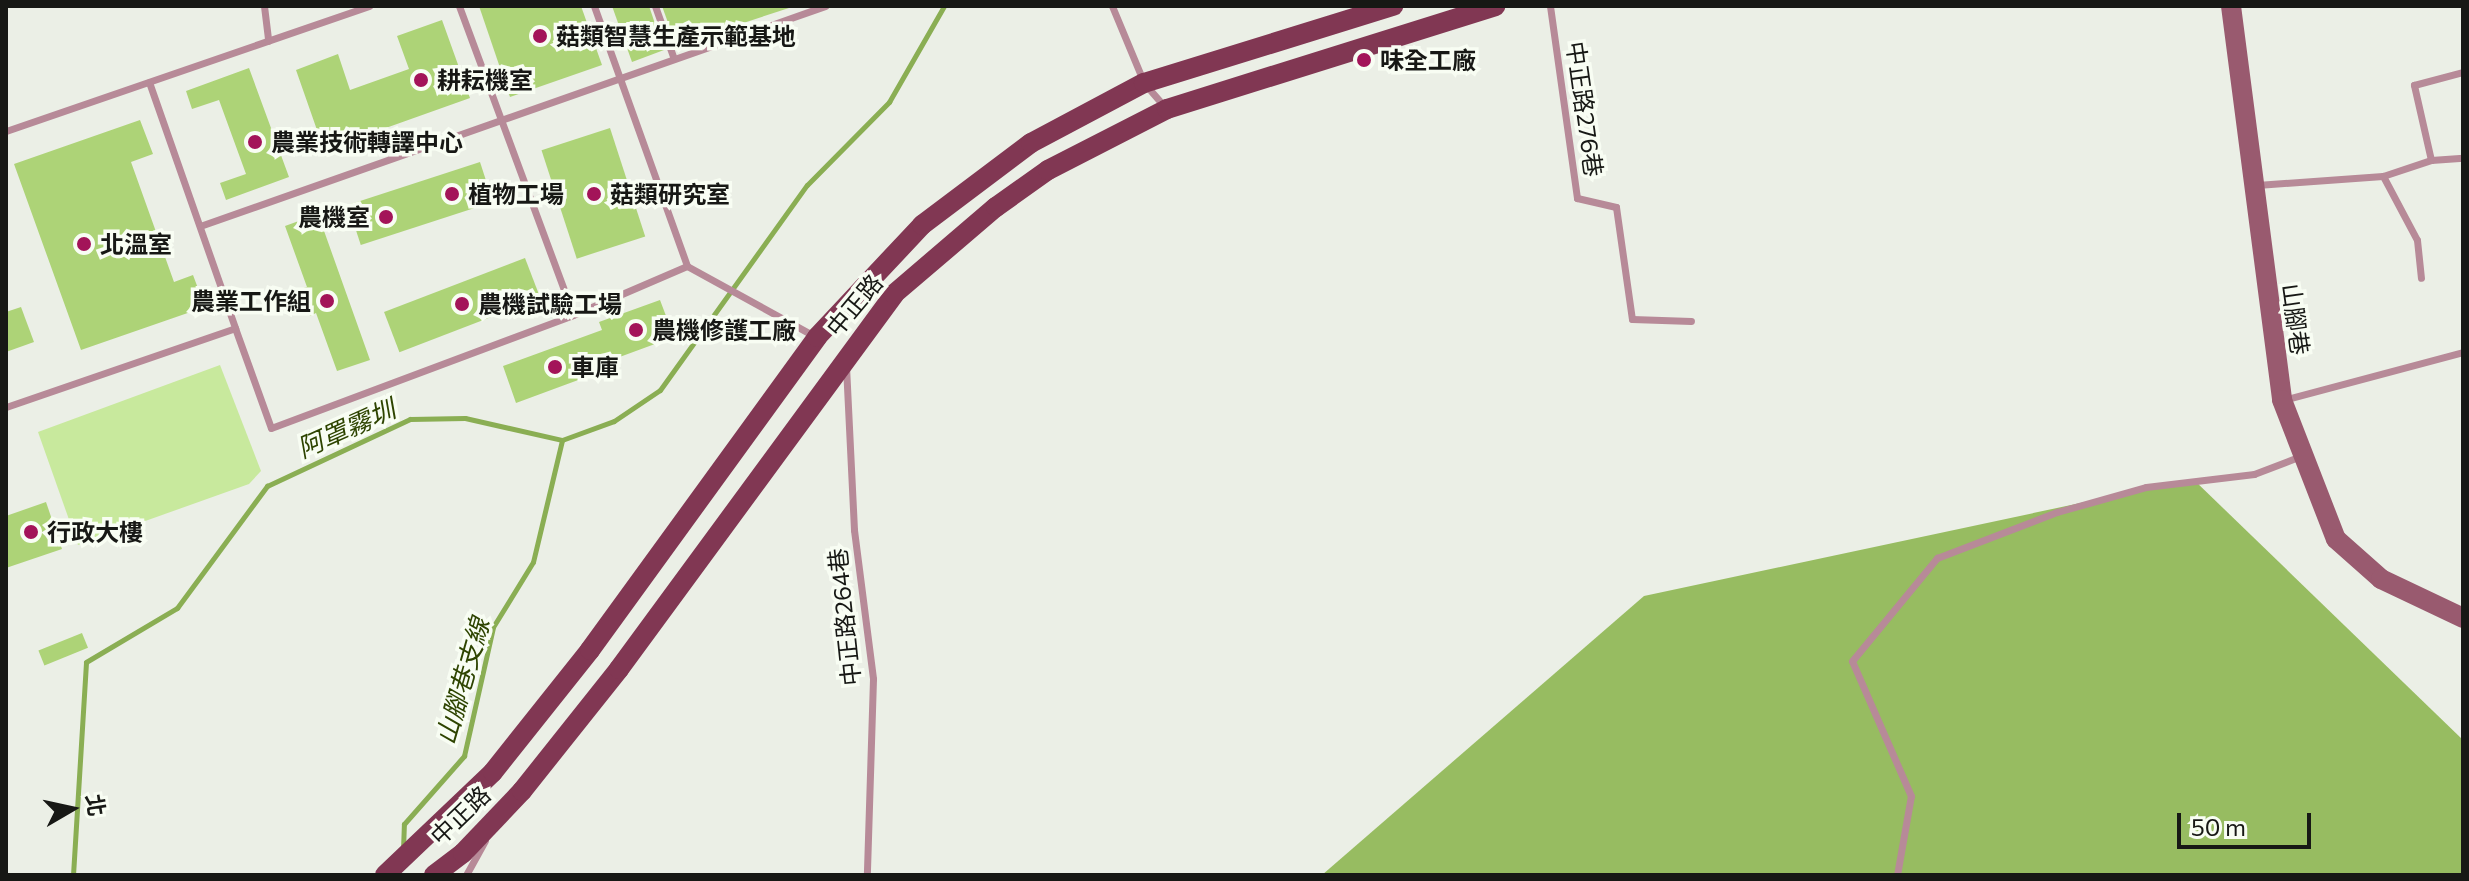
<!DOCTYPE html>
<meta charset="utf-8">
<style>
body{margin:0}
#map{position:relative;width:2469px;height:881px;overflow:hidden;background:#ebefe6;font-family:Commissioner,"Noto Sans TC",sans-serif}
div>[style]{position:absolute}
.green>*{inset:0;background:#c8e99d}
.forest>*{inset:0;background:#97bc61}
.stream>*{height:5px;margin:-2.5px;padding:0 2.5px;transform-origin:2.5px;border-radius:2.5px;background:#8aae53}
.building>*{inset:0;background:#add377;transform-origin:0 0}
.lane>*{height:7px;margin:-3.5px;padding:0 3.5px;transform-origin:3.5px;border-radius:3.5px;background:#b78a98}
.secondary>*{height:20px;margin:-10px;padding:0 10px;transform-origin:10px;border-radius:10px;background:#995a6f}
.primary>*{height:20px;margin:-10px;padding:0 10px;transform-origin:10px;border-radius:10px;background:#813753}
.dots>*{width:22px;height:22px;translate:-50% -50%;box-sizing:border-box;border:4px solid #f8fdf3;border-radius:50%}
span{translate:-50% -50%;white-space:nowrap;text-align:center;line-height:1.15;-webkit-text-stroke:7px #f8fdf3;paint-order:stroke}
.poi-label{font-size:24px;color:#171815;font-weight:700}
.left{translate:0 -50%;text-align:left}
.right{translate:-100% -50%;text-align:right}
.street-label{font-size:24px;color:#171815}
.water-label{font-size:26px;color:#2e4400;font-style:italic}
.frame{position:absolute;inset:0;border:8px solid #171815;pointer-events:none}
.north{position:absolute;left:32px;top:769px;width:80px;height:80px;-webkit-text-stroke:6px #f8fdf3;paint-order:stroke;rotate:81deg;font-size:22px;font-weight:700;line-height:32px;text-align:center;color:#171815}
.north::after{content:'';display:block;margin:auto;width:28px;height:36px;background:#171815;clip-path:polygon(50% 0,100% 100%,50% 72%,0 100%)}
.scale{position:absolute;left:2177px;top:813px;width:134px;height:36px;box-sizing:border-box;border:4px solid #171815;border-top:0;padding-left:10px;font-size:24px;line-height:28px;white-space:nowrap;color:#171815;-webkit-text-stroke:6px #f8fdf3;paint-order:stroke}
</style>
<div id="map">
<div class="green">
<div style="clip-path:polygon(220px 365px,261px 471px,249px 484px,78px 545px,38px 432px)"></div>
</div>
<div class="forest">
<div style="clip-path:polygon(2193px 479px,2463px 740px,2463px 875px,1322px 875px,1644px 596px)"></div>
</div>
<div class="stream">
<div style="left:403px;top:850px;width:26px;rotate:-88deg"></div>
<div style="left:404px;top:824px;width:91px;rotate:-48.6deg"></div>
<div style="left:464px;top:756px;width:132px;rotate:-77.3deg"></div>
<div style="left:493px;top:627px;width:76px;rotate:-58.4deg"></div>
<div style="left:533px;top:562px;width:125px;rotate:-76.6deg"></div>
<div style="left:73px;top:875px;width:213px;rotate:-86.5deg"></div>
<div style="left:86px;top:662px;width:106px;rotate:-30.7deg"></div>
<div style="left:177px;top:608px;width:152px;rotate:-53.6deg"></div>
<div style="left:267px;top:486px;width:158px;rotate:-25.1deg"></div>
<div style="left:410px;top:419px;width:55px;rotate:-1deg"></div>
<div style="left:465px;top:418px;width:99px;rotate:12.8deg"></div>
<div style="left:562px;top:440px;width:55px;rotate:-20.1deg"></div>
<div style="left:614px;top:421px;width:55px;rotate:-34deg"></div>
<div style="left:660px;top:390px;width:252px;rotate:-54.4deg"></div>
<div style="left:807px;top:185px;width:117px;rotate:-45.3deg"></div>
<div style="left:889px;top:102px;width:111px;rotate:-60.2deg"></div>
</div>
<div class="building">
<div style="clip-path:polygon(479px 6px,581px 6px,602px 65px,510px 97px)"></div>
<div style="clip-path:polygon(612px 6px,649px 6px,664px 50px,632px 62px)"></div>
<div style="clip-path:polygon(662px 6px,788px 6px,789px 8px,676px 45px)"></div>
<div style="clip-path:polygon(442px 20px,470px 98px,324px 150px,296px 70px,338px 54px,350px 90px,409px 69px,397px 36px)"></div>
<div style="clip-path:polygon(249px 68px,289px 177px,226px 200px,220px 183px,246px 174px,219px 100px,192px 109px,186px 91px)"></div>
<div style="clip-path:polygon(140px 120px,153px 154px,131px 162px,174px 282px,193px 275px,205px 307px,81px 350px,14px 164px)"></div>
<div style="left:610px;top:128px;width:114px;height:72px;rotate:72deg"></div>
<div style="left:480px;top:162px;width:42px;height:139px;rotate:72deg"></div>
<div style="clip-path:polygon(318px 214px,370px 360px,337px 371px,316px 313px,310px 316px,300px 289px,307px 287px,285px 226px)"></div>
<div style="left:525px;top:258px;width:43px;height:151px;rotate:69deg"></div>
<div style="clip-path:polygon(660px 300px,674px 337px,606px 362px,608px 369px,516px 403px,503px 366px,602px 330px,599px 322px)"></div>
<div style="clip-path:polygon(21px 307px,34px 342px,6px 352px,6px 312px)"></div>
<div style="clip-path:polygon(46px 502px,62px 549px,6px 568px,6px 516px)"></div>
<div style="left:82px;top:633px;width:16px;height:47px;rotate:68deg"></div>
</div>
<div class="lane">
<div style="left:264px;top:6px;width:35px;rotate:83deg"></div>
<div style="left:459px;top:6px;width:329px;rotate:69.7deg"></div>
<div style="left:594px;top:6px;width:276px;rotate:70.3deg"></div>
<div style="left:655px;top:6px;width:56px;rotate:70.3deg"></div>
<div style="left:1112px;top:6px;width:83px;rotate:67.4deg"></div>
<div style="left:1144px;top:83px;width:30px;rotate:49deg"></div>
<div style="left:1550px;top:6px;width:194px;rotate:82deg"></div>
<div style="left:1577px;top:198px;width:40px;rotate:13deg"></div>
<div style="left:1616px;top:207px;width:113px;rotate:81.9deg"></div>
<div style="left:1632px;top:319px;width:59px;rotate:1.9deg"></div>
<div style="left:149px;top:82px;width:261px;rotate:70.7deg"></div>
<div style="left:6px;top:131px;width:384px;rotate:-19deg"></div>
<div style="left:2431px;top:160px;width:77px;rotate:-102.8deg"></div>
<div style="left:2414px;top:85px;width:51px;rotate:-14.9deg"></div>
<div style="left:2383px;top:176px;width:72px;rotate:62deg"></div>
<div style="left:2417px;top:240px;width:38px;rotate:84deg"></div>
<div style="left:2257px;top:185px;width:126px;rotate:-4.1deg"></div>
<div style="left:2383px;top:176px;width:51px;rotate:-18.4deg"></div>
<div style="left:2431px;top:160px;width:32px;rotate:-4deg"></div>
<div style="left:200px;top:226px;width:663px;rotate:-19.39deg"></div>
<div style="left:846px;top:366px;width:164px;rotate:87.2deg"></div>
<div style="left:854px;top:530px;width:150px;rotate:82.7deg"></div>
<div style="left:873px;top:679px;width:196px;rotate:91.8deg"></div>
<div style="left:2283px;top:400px;width:186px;rotate:-14.9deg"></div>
<div style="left:6px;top:407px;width:242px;rotate:-19deg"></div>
<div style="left:235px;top:328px;width:106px;rotate:70.2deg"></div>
<div style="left:271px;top:428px;width:322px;rotate:-20.5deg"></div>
<div style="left:573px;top:315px;width:124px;rotate:-23.3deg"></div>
<div style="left:687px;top:266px;width:147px;rotate:28.8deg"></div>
<div style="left:466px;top:875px;width:39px;rotate:-61deg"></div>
<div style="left:1897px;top:875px;width:80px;rotate:-80deg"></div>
<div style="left:1911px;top:796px;width:147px;rotate:-113.6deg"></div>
<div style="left:1852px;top:661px;width:134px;rotate:-50.5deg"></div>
<div style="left:1937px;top:558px;width:129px;rotate:-21deg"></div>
<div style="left:2057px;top:512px;width:92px;rotate:-15.7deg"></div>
<div style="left:2146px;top:487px;width:109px;rotate:-6.9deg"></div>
<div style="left:2254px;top:474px;width:50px;rotate:-21deg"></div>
</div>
<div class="secondary">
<div style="left:2231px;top:6px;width:397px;rotate:82.6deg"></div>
<div style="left:2282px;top:400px;width:149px;rotate:68.8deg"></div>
<div style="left:2336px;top:539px;width:60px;rotate:41.6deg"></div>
<div style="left:2381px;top:579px;width:91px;rotate:25.4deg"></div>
</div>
<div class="primary">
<div style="left:385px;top:875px;width:149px;rotate:-43.6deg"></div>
<div style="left:493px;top:772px;width:156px;rotate:-51.5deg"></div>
<div style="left:590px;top:650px;width:387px;rotate:-54deg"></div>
<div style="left:817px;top:337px;width:154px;rotate:-46.8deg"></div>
<div style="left:922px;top:225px;width:136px;rotate:-37deg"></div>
<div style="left:1031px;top:143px;width:128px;rotate:-28deg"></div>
<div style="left:1144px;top:83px;width:261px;rotate:-17.2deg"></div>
<div style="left:434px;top:875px;width:36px;rotate:-37deg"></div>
<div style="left:463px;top:853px;width:86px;rotate:-46.4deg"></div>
<div style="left:522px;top:791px;width:156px;rotate:-51.5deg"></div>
<div style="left:619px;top:669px;width:465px;rotate:-53.7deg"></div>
<div style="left:894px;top:294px;width:134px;rotate:-40.5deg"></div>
<div style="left:996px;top:207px;width:64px;rotate:-35.4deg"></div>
<div style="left:1048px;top:170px;width:134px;rotate:-27.1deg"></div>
<div style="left:1167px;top:109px;width:344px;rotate:-17.4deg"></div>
</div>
<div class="dots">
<div style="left:540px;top:36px;background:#a31459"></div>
<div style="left:1364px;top:60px;background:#a31459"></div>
<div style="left:421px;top:80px;background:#a31459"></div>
<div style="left:255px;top:142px;background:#a31459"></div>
<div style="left:452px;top:194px;background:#a31459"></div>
<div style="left:594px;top:194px;background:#a31459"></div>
<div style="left:386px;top:217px;background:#a31459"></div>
<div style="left:84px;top:244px;background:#a31459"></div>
<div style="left:327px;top:301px;background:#a31459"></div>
<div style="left:462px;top:304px;background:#a31459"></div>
<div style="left:636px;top:330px;background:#a31459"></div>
<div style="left:555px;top:367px;background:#a31459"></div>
<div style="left:31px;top:532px;background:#a31459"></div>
</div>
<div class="poi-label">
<span class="left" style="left:556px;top:36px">菇類智慧生產示範基地</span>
<span class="left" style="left:1380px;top:60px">味全工廠</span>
<span class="left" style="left:437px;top:80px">耕耘機室</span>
<span class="left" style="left:271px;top:142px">農業技術轉譯中心</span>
<span class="left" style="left:468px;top:194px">植物工場</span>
<span class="left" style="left:610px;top:194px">菇類研究室</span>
<span class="right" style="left:370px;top:217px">農機室</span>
<span class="left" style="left:100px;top:244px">北溫室</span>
<span class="right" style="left:311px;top:301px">農業工作組</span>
<span class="left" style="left:478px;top:304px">農機試驗工場</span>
<span class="left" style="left:652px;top:330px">農機修護工廠</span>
<span class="left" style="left:571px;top:367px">車庫</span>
<span class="left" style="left:47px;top:532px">行政大樓</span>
</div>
<div class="street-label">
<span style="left:1585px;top:109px;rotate:82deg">中正路276巷</span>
<span style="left:854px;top:305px;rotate:-50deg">中正路</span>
<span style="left:2296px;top:319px;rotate:82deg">山腳巷</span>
<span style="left:844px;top:617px;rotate:-96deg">中正路264巷</span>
<span style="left:460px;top:815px;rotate:-44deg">中正路</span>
</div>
<div class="water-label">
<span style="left:346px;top:428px;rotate:-24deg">阿罩霧圳</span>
<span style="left:462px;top:681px;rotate:-74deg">山腳巷支線</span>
</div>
<div class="frame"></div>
<div class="north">北</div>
<div class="scale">50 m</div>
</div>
